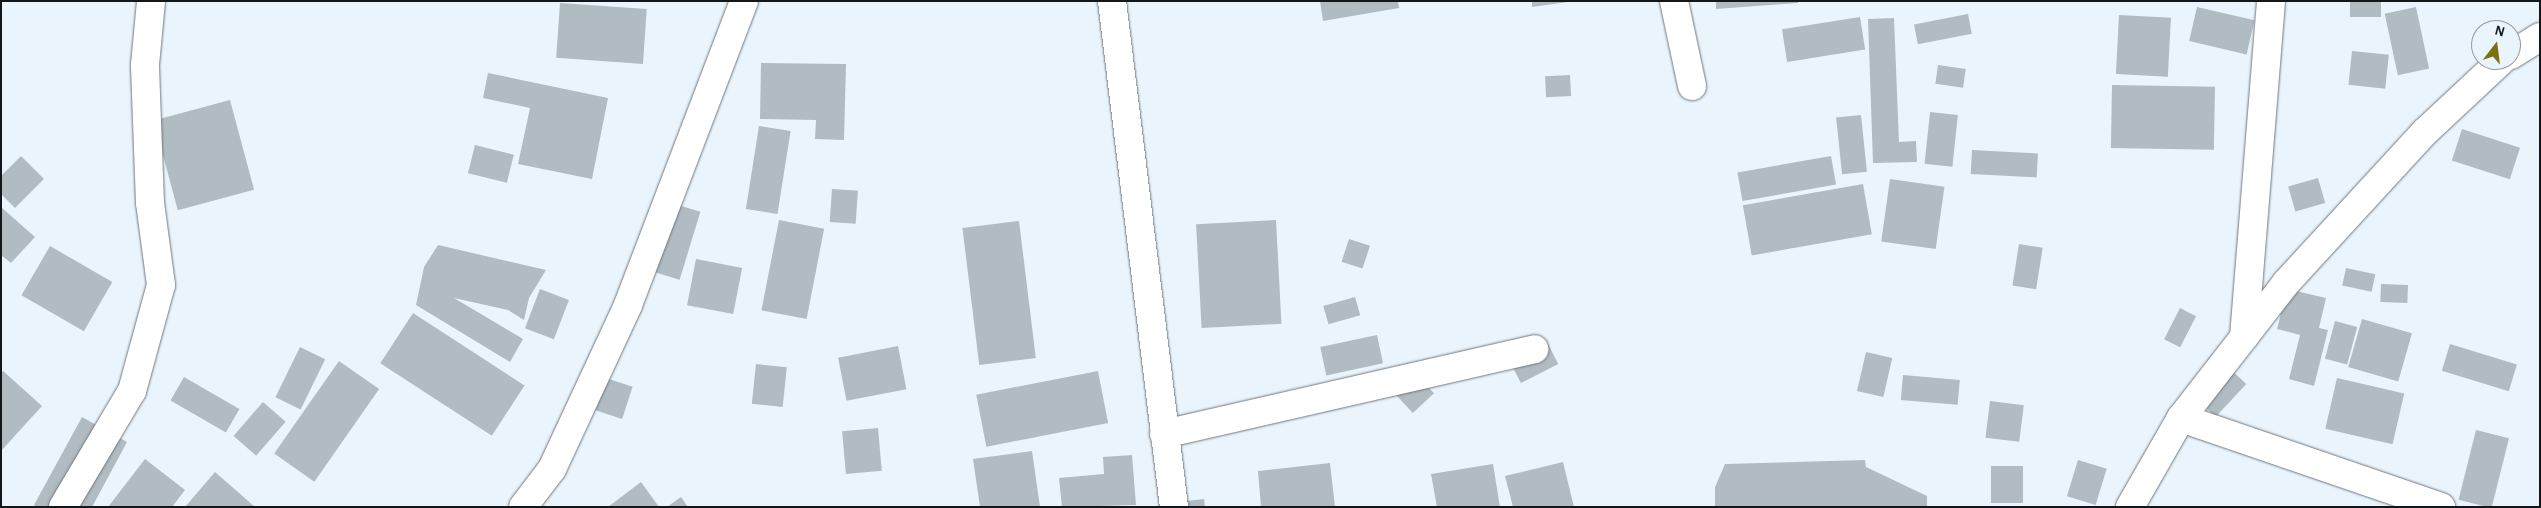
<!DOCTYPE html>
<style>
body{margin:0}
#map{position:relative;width:2541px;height:508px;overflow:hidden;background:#eaf4fc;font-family:"Alegreya Sans",sans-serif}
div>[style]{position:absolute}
.building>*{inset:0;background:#b1bbc2;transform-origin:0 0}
.roads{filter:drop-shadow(0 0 1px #6e777e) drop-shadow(0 0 1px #6e777e)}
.minor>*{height:28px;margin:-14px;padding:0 14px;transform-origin:14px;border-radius:14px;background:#fff}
span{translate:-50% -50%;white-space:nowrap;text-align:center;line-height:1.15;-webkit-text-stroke:4px #eaf4fc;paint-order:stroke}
.frame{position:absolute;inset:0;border:2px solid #131719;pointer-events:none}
.north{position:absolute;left:2471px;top:20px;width:50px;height:50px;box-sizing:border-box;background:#eaf4fc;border:1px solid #949ca1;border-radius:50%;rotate:15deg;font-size:14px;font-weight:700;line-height:20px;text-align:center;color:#131719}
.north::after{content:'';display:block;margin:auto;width:18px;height:22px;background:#7d700f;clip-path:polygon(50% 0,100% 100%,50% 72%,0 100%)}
</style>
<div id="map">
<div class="building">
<div style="clip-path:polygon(1320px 1px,1398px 1px,1399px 8px,1323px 21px)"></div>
<div style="clip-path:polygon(1532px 1px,1568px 1px,1568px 2px,1532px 7px)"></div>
<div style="clip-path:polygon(1716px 1px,1798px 1px,1798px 3px,1716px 9px)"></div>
<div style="left:2350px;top:1px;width:31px;height:16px"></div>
<div style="left:560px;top:3px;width:87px;height:55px;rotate:4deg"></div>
<div style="left:2197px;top:7px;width:59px;height:35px;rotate:13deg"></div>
<div style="left:2416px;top:7px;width:63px;height:32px;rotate:78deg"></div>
<div style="left:1968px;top:14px;width:20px;height:55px;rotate:79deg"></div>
<div style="left:2119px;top:15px;width:52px;height:59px;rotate:3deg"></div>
<div style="left:1860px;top:17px;width:33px;height:79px;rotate:81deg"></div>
<div style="clip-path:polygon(1894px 18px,1899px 142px,1916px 141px,1917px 162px,1873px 163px,1868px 19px)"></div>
<div style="left:2352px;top:51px;width:37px;height:34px;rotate:6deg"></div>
<div style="clip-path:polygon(761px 63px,846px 64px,844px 140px,815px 139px,816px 120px,760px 119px)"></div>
<div style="left:1938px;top:65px;width:28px;height:19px;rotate:8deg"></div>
<div style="clip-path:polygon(488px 73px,608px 98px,592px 179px,518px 164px,530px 108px,483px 98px)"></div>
<div style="left:1570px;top:75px;width:21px;height:25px;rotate:87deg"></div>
<div style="left:2112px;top:85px;width:103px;height:63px;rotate:1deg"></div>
<div style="left:230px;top:100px;width:93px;height:79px;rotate:75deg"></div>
<div style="left:1930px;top:112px;width:28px;height:52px;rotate:6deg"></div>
<div style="left:1861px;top:115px;width:57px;height:25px;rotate:84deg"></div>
<div style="left:759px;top:126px;width:32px;height:84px;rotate:9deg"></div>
<div style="left:2462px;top:129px;width:61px;height:33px;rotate:18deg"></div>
<div style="left:475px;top:145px;width:40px;height:29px;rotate:14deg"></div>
<div style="left:1972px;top:150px;width:66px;height:24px;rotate:3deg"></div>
<div style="clip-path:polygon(21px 156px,44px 179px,15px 208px,1px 194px,1px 176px)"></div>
<div style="left:1831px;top:156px;width:29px;height:95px;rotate:80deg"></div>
<div style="left:2318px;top:178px;width:26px;height:31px;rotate:74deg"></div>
<div style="left:1890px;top:179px;width:55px;height:63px;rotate:8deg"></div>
<div style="left:1863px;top:184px;width:51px;height:122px;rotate:80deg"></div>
<div style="left:832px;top:189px;width:26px;height:33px;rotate:4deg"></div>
<div style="left:665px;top:201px;width:37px;height:71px;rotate:17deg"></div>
<div style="clip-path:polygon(1px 207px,35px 237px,11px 263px,1px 255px)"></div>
<div style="left:779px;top:220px;width:46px;height:92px;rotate:11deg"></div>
<div style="left:1276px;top:220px;width:104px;height:80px;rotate:87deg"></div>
<div style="left:1019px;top:221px;width:138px;height:57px;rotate:83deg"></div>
<div style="left:1349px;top:239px;width:22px;height:24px;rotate:18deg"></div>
<div style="left:2019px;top:244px;width:24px;height:42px;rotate:9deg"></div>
<div style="clip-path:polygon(438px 245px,546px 270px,529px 298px,524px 320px,508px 310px,454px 298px,523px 339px,510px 362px,416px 305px,424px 267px)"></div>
<div style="left:50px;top:246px;width:72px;height:57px;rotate:30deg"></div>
<div style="left:696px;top:259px;width:47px;height:47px;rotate:11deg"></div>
<div style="left:2346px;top:268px;width:30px;height:18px;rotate:12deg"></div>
<div style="left:2381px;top:284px;width:27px;height:18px;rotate:2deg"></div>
<div style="left:540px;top:289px;width:31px;height:42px;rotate:21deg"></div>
<div style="clip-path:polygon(2287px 289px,2326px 298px,2319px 328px,2328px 330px,2314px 386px,2289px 379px,2300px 335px,2277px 329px)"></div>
<div style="left:1355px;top:297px;width:19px;height:33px;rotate:74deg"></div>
<div style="left:2180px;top:308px;width:18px;height:35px;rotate:27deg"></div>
<div style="left:413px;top:313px;width:133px;height:60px;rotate:33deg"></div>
<div style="left:2362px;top:319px;width:52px;height:50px;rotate:16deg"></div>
<div style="left:2335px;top:321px;width:23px;height:39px;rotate:15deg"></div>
<div style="left:1377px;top:335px;width:29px;height:58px;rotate:78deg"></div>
<div style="left:1546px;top:340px;width:27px;height:42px;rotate:63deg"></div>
<div style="left:2450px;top:344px;width:70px;height:28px;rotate:17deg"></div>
<div style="left:898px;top:346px;width:44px;height:61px;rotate:79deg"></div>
<div style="left:300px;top:347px;width:28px;height:56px;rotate:26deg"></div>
<div style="left:1866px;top:352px;width:27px;height:40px;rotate:13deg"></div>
<div style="left:339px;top:361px;width:49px;height:113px;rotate:35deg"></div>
<div style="left:756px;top:364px;width:31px;height:40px;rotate:6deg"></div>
<div style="left:2228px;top:367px;width:25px;height:45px;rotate:43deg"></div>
<div style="clip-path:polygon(3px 371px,42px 406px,1px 451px,1px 373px)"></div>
<div style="left:1098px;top:371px;width:53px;height:124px;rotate:79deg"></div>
<div style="left:1417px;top:375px;width:25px;height:29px;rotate:47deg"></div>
<div style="left:1903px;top:375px;width:57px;height:25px;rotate:5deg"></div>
<div style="left:184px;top:377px;width:64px;height:27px;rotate:30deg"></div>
<div style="left:606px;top:378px;width:28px;height:34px;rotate:18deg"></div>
<div style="left:2337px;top:378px;width:69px;height:52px;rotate:13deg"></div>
<div style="left:1990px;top:401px;width:34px;height:37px;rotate:7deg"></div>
<div style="left:263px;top:402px;width:30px;height:45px;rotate:41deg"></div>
<div style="clip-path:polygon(82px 417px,127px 442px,92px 507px,37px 507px,34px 505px)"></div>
<div style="left:878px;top:428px;width:43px;height:36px;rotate:85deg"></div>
<div style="left:2476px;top:430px;width:34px;height:72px;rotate:14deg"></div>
<div style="clip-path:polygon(1032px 451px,1040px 507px,980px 507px,973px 459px)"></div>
<div style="clip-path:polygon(1132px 455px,1136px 505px,1062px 507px,1059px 478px,1104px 474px,1103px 457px)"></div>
<div style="clip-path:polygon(145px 459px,185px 490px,172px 507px,108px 507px)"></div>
<div style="clip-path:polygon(1865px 460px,1866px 467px,1927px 496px,1927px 507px,1715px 507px,1715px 487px,1725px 464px)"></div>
<div style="left:2078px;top:460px;width:30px;height:38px;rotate:17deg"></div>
<div style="clip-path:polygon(1563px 462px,1574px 507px,1513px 507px,1505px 476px)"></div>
<div style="clip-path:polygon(1330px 463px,1335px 507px,1261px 507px,1258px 471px)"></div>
<div style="clip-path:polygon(1493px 464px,1500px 507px,1437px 507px,1431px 474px)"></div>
<div style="left:1991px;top:466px;width:32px;height:37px"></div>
<div style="clip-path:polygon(215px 472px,255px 507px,185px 507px)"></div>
<div style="clip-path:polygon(641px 482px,659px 507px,608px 507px)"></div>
<div style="clip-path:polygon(681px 497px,688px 507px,667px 507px)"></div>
<div style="clip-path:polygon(1204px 499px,1205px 507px,1179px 507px,1178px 502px)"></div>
</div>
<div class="roads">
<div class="minor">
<div style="left:1112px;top:1px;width:510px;rotate:83.01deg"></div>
<div style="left:1674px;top:1px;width:87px;rotate:78deg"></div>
<div style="left:2511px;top:55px;width:34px;rotate:-32deg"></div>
<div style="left:2244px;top:337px;width:337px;rotate:-85.4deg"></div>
<div style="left:2181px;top:418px;width:275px;rotate:18.9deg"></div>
<div style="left:1164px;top:434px;width:380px;rotate:-12.9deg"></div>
<div style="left:63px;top:507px;width:135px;rotate:-59.3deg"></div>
<div style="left:132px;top:391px;width:110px;rotate:-74.7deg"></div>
<div style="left:161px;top:285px;width:83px;rotate:-97.6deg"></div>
<div style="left:150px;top:203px;width:138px;rotate:-92.1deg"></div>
<div style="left:145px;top:65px;width:64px;rotate:-84.6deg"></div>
<div style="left:523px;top:507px;width:48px;rotate:-52.7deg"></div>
<div style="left:552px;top:469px;width:181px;rotate:-65.1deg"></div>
<div style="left:628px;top:305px;width:325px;rotate:-69.1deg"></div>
<div style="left:2130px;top:507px;width:103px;rotate:-60.2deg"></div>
<div style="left:2181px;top:418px;width:171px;rotate:-52.1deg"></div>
<div style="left:2286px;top:283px;width:205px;rotate:-47.4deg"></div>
<div style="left:2425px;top:132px;width:105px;rotate:-43.1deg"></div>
</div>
</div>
<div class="frame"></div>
<div class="north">N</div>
</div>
